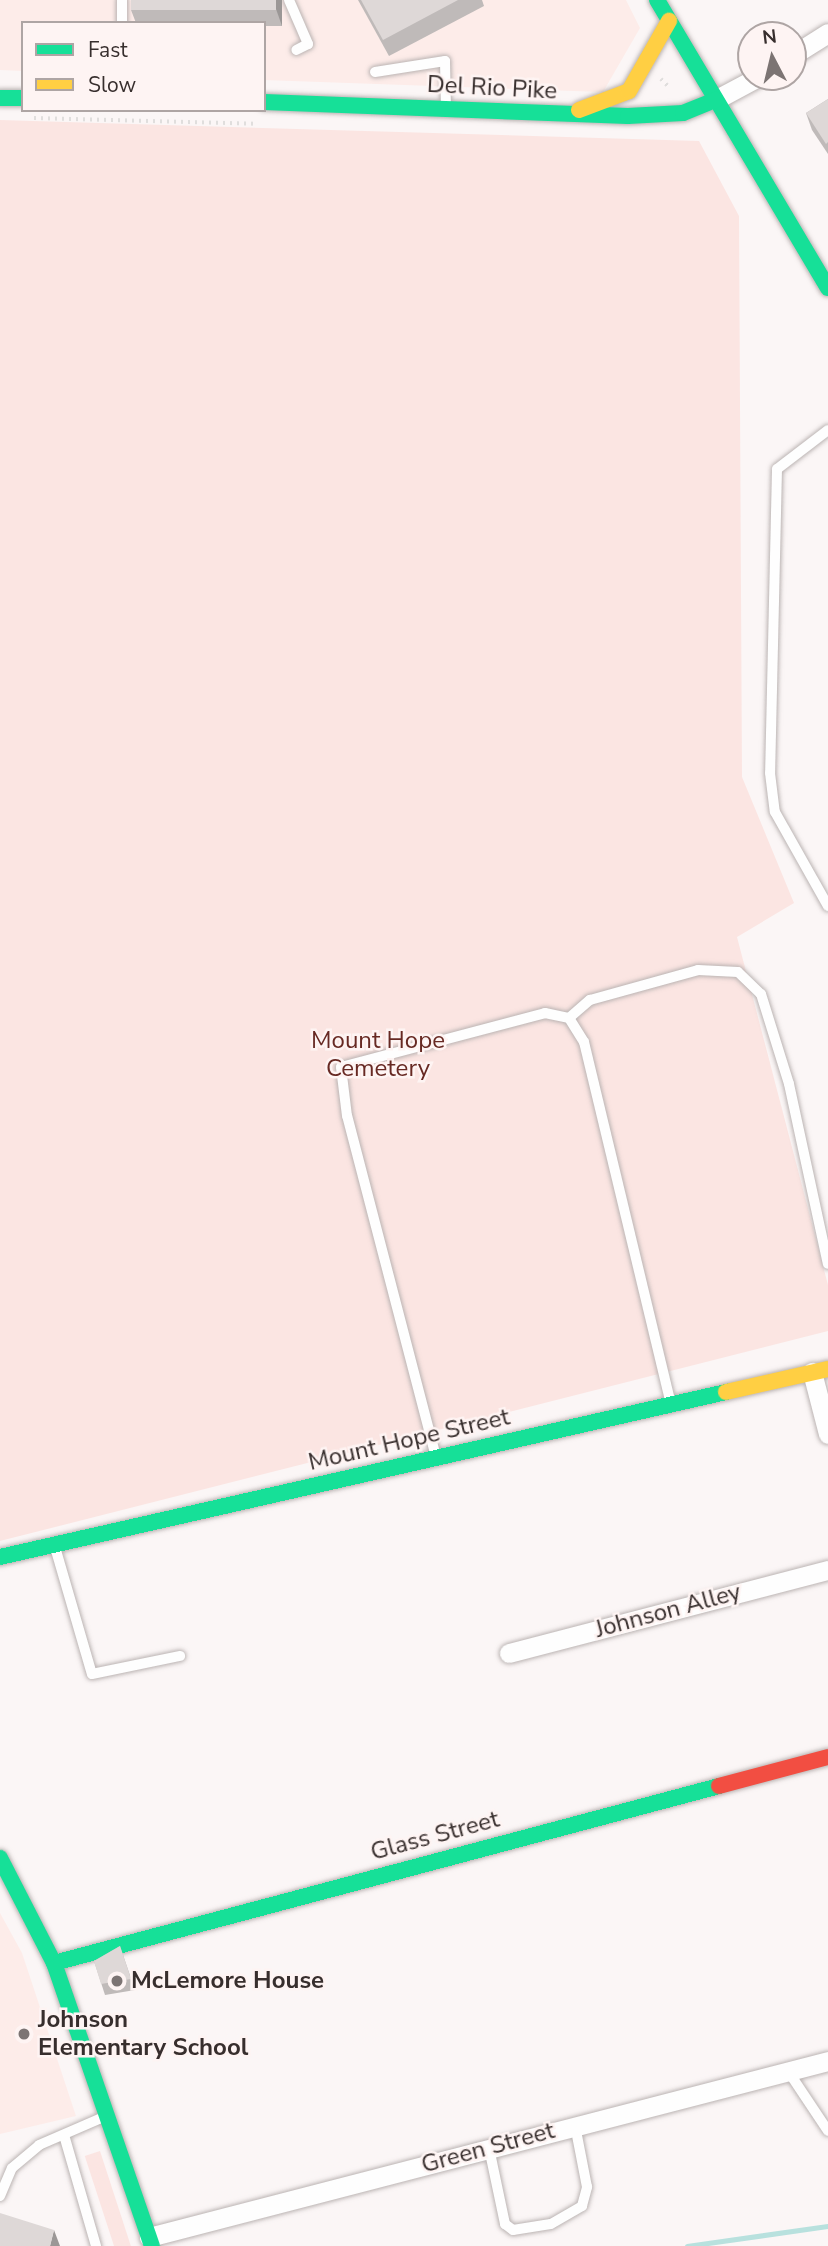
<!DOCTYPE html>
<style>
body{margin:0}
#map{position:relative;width:828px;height:2246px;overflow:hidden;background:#fbf6f6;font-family:"Nunito Sans",sans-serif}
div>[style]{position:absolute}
.built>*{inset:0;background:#fdece9}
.green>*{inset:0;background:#fbe5e2;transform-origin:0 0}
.stream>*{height:5px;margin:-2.5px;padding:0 2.5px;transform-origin:2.5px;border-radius:2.5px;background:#b8e1de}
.path>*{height:3.5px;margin-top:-1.75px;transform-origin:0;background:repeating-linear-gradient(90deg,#e0dedd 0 2px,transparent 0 7px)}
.roads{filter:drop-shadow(0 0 2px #bbb4b3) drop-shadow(0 0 2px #bbb4b3)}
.lane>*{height:10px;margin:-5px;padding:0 5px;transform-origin:5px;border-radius:5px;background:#fefefe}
.street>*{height:19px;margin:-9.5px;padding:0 9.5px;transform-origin:9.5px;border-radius:9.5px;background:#fefefe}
.fast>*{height:16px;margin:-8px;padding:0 8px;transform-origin:8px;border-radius:8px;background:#16e098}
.slow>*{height:16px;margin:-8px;padding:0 8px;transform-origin:8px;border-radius:8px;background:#ffcf43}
.jam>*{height:16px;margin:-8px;padding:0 8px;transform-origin:8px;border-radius:8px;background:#f24e42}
.wall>*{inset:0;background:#bfbab9}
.shaded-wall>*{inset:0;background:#9b9796}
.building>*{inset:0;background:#ded8d7;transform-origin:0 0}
.dots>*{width:19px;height:19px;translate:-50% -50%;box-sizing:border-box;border:4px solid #fef4f3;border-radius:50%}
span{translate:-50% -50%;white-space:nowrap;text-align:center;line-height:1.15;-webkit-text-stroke:5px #fef4f3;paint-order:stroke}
.street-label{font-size:24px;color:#372e2d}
.park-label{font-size:24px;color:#672923}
.poi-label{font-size:24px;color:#372e2d;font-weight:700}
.left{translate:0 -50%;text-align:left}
.legend{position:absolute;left:21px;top:21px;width:245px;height:91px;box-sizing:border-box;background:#fef4f3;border:2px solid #aea5a4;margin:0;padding:9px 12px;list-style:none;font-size:21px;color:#372e2d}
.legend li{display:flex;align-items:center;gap:14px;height:35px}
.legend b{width:35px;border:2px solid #aea5a4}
.north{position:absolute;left:737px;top:21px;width:70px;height:70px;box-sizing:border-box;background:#fef4f3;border:2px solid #aea5a4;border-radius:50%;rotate:353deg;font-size:19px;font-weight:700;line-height:28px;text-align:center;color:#372e2d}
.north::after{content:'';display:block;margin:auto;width:24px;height:32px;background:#7c7473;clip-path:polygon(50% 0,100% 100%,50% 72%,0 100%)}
</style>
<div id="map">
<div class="built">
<div style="clip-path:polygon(0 0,626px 0,640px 28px,603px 92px,264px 80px,264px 23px,23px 23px,23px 71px,0 70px)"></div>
<div style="clip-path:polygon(0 1913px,22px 1953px,76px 2116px,0 2134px)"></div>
</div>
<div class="green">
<div style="clip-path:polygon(0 120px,699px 141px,739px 216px,742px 777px,794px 903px,737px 937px,828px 1285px,828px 1331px,0 1541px)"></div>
<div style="left:100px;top:2151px;width:100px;height:16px;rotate:72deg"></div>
</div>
<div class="stream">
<div style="left:687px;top:2246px;width:142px;rotate:-8.1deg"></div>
</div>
<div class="path">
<div style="left:661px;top:79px;width:10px;rotate:45deg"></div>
<div style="left:34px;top:118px;width:223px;rotate:1.5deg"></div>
</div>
<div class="roads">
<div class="lane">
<div style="left:289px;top:0;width:48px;rotate:66.6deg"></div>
<div style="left:308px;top:44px;width:13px;rotate:153deg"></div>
<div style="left:122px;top:23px;width:23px;rotate:-90deg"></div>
<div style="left:375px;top:72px;width:71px;rotate:-8.9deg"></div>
<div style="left:445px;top:61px;width:46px;rotate:88.8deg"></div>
<div style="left:828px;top:430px;width:64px;rotate:142.6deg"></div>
<div style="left:777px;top:469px;width:304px;rotate:91.3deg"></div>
<div style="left:770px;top:773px;width:39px;rotate:83deg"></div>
<div style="left:775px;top:812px;width:108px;rotate:60.6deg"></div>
<div style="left:569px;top:1018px;width:28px;rotate:-41deg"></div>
<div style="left:590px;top:1000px;width:112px;rotate:-15.5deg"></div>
<div style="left:698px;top:970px;width:40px;rotate:2.9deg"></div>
<div style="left:738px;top:972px;width:32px;rotate:44deg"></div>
<div style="left:761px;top:994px;width:94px;rotate:72.7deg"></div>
<div style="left:789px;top:1084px;width:184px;rotate:77.8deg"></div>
<div style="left:436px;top:1457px;width:352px;rotate:-104.6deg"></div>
<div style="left:347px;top:1116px;width:49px;rotate:-97deg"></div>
<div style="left:341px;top:1067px;width:211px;rotate:-14.8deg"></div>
<div style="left:545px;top:1013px;width:25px;rotate:12deg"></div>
<div style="left:569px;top:1018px;width:28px;rotate:58deg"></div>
<div style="left:584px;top:1042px;width:372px;rotate:76.5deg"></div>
<div style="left:55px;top:1547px;width:132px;rotate:73.8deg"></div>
<div style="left:92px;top:1674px;width:90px;rotate:-11.6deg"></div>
<div style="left:788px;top:2071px;width:72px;rotate:56.3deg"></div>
<div style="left:64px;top:2135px;width:116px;rotate:73.9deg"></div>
<div style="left:489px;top:2148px;width:78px;rotate:78.1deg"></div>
<div style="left:505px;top:2224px;width:10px;rotate:37deg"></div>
<div style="left:513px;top:2230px;width:38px;rotate:-9deg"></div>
<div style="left:551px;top:2224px;width:36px;rotate:-30deg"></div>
<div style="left:582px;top:2206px;width:20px;rotate:-75deg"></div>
<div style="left:587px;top:2187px;width:63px;rotate:-101deg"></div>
<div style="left:0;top:2196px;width:30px;rotate:-67deg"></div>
<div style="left:12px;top:2168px;width:35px;rotate:-40deg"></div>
<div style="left:39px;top:2145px;width:73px;rotate:-23.4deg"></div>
</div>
<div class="street">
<div style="left:793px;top:55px;width:41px;rotate:-32.2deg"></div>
<div style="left:715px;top:100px;width:49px;rotate:-28.1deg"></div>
<div style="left:812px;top:1372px;width:64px;rotate:75.5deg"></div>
<div style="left:509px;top:1653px;width:330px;rotate:-14.6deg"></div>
<div style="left:149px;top:2237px;width:701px;rotate:-14.53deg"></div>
</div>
<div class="fast">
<div style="left:657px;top:0;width:335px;rotate:59.3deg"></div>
<div style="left:0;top:98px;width:23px"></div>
<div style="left:264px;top:102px;width:364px;rotate:2.2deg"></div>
<div style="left:628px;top:116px;width:55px;rotate:-3.1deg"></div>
<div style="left:683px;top:113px;width:35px;rotate:-22deg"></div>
<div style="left:0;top:1557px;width:745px;rotate:-12.8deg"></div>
<div style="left:0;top:1858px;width:118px;rotate:62.8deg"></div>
<div style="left:54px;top:1963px;width:299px;rotate:70.9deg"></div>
<div style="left:54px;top:1963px;width:688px;rotate:-14.9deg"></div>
</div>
<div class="slow">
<div style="left:579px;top:110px;width:53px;rotate:-20.8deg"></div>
<div style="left:629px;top:91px;width:81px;rotate:-60.3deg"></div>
<div style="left:726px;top:1392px;width:105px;rotate:-12.7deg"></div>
</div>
<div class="jam">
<div style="left:719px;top:1786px;width:113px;rotate:-14.9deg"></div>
</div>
</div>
<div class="wall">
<div style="clip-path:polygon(282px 0,282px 26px,264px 26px,264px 23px,136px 23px,131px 10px)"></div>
<div style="clip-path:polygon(358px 0,482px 0,484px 6px,389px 56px)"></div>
<div style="clip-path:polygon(828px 99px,828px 154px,812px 130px,806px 113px)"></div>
<div style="clip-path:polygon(120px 1946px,135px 1990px,105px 1995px,94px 1961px)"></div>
</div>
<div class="shaded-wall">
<div style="clip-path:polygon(276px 0,282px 0,282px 26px,276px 9px)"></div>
<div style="clip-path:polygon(54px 2230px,60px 2246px,50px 2246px)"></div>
</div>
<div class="building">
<div style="left:131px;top:0;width:145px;height:10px"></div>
<div style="clip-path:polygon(361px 0,458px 0,383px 40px)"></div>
<div style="clip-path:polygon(828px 99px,828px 142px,826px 144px,806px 113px)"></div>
<div style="clip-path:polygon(120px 1946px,131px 1979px,101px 1984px,94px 1961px)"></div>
<div style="clip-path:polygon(0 2213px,54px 2230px,50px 2246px,0 2246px)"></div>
</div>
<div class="dots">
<div style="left:117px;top:1981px;background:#7c7473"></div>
<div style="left:24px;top:2034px;background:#7c7473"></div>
</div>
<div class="street-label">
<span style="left:492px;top:88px;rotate:3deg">Del Rio Pike</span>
<span style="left:409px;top:1440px;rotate:-13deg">Mount Hope Street</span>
<span style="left:668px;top:1611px;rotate:-15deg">Johnson Alley</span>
<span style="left:435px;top:1836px;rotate:-15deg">Glass Street</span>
<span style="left:488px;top:2148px;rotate:-15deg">Green Street</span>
</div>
<div class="park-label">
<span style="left:378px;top:1055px">Mount Hope<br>Cemetery</span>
</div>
<div class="poi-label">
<span class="left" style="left:131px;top:1981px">McLemore House</span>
<span class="left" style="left:38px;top:2034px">Johnson<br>Elementary School</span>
</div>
<ul class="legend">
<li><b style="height:9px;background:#16e098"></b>Fast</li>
<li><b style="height:9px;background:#ffcf43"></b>Slow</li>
</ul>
<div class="north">N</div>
</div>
